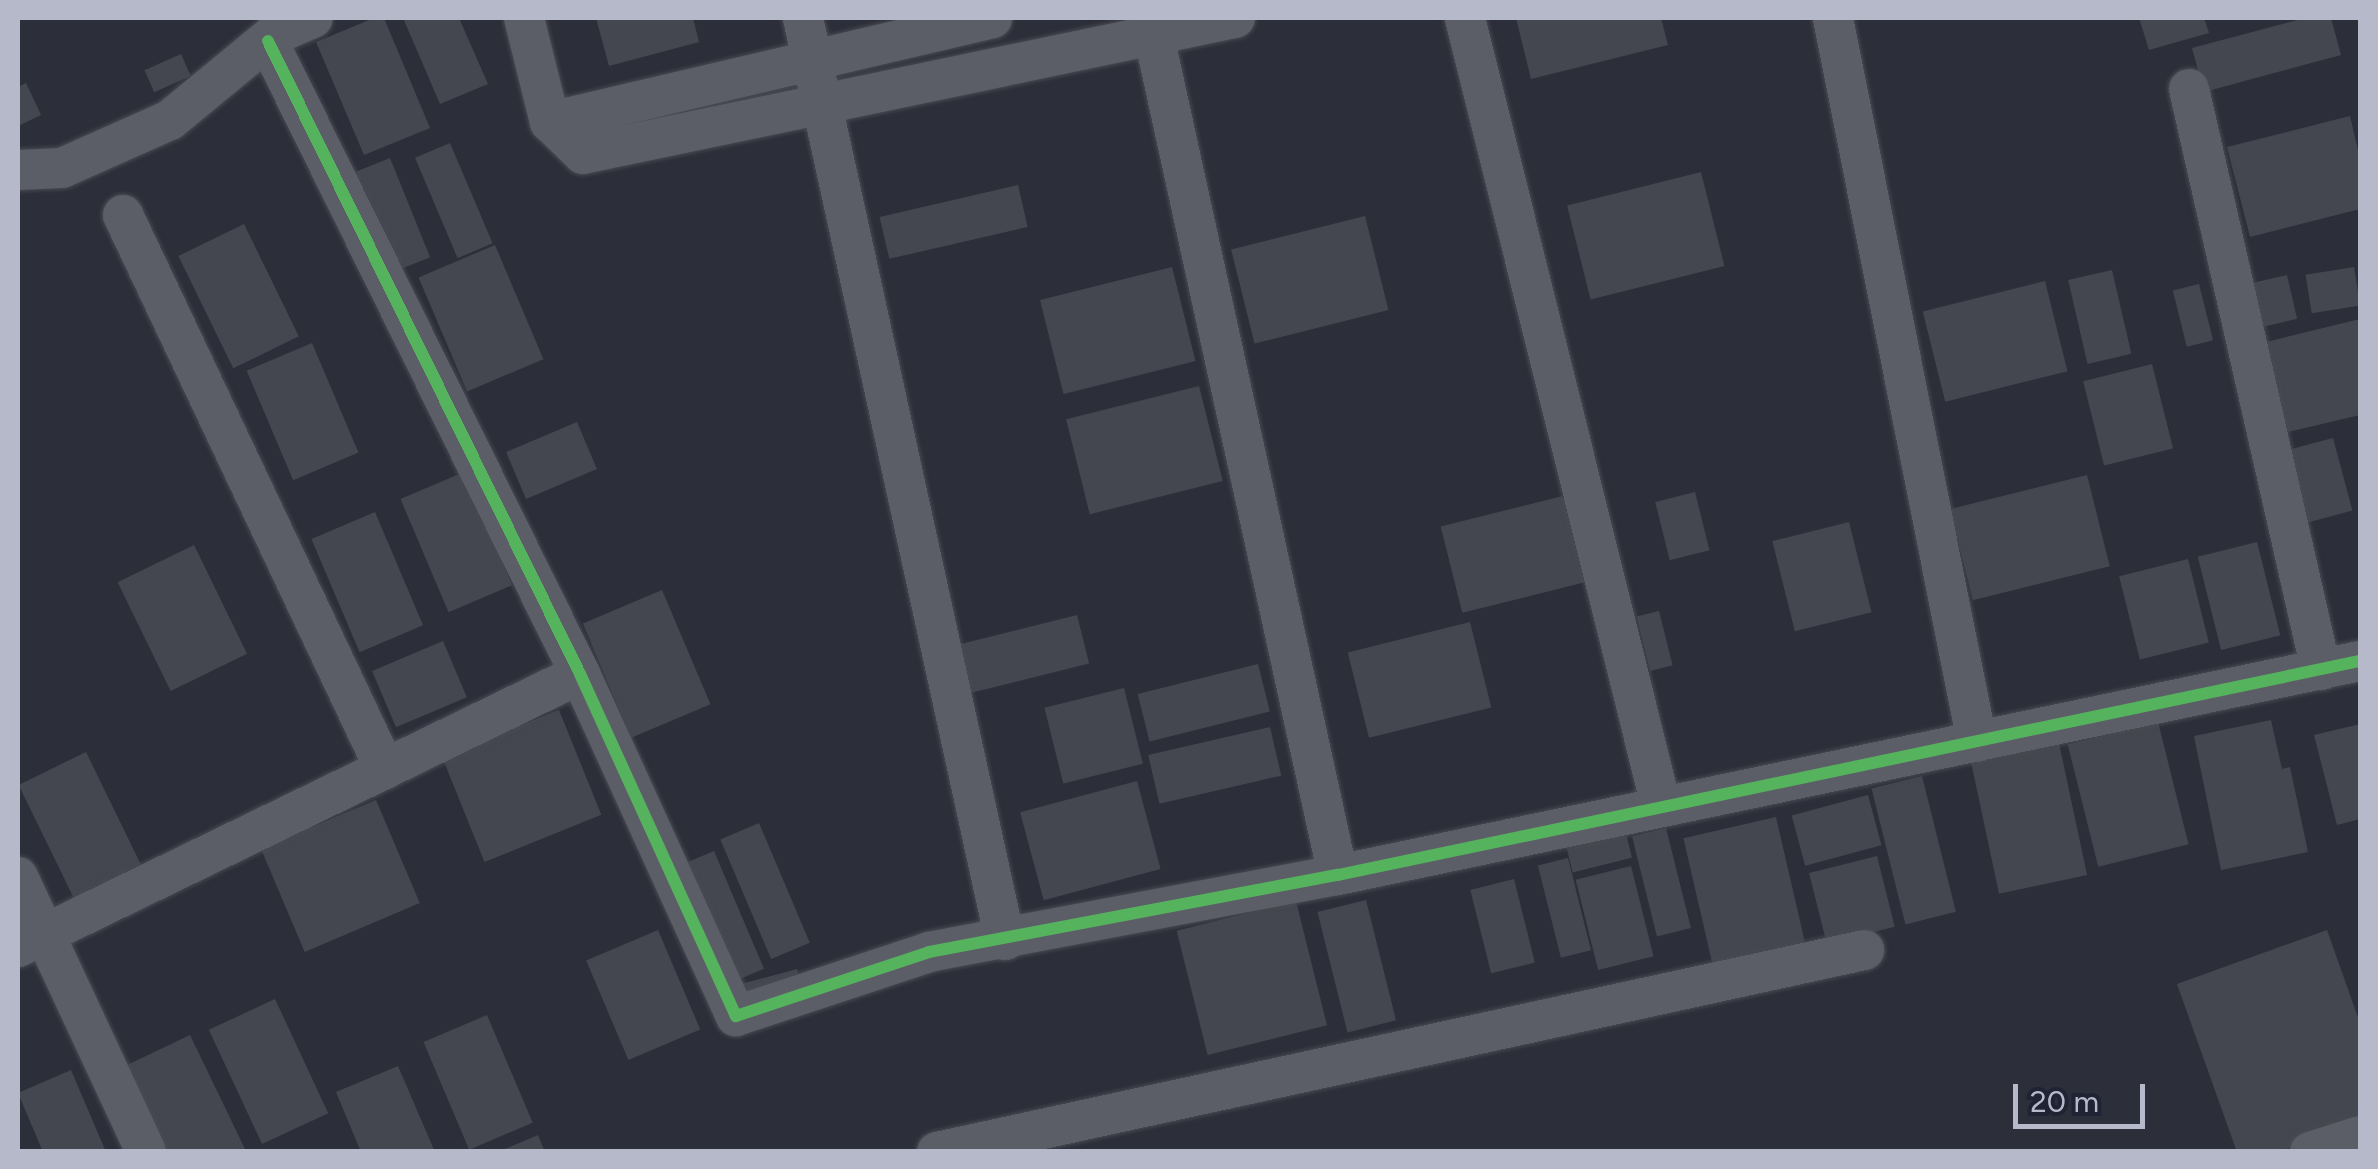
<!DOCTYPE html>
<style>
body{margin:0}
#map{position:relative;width:2378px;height:1169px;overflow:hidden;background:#2c2e39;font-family:Figtree,sans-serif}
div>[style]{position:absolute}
.building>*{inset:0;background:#454750;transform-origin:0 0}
.roads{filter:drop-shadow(0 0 2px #484a52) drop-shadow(0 0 2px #484a52)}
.minor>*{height:40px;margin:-20px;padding:0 20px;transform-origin:20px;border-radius:20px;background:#5c5e67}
.cycleway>*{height:12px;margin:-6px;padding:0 6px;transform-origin:6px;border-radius:6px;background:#56b35d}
span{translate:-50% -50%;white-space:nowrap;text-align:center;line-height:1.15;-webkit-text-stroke:8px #1f2334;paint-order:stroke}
.frame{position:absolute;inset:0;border:20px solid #b6b9c9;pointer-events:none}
.scale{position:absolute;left:2013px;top:1084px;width:132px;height:45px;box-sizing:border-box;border:5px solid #b6b9c9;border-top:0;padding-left:12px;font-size:30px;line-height:35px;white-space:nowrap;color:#b6b9c9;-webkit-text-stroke:8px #1f2334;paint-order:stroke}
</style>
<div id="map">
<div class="building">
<div style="clip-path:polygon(374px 18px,384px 18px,430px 128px,364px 155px,316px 42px)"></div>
<div style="clip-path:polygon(403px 18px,459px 18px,488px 84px,440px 104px)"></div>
<div style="clip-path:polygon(596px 18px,693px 18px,699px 42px,609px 66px)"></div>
<div style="clip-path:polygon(1516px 18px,1661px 18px,1668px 45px,1531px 79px)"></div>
<div style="clip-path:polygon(2139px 18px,2204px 18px,2209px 33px,2149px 50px)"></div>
<div style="clip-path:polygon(2305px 18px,2331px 18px,2341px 55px,2204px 92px,2192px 48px)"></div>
<div style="left:181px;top:54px;width:24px;height:40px;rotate:66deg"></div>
<div style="clip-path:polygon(26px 83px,41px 115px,18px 126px,18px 87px)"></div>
<div style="clip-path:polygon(2350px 116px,2360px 159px,2360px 209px,2250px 237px,2227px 147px)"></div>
<div style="left:450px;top:143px;width:109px;height:38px;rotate:67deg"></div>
<div style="left:390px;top:158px;width:107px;height:39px;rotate:68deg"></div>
<div style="left:1701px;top:172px;width:97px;height:138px;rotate:76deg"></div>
<div style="left:1018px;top:185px;width:43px;height:142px;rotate:77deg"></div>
<div style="left:1365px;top:216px;width:97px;height:138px;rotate:76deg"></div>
<div style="left:244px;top:224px;width:125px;height:73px;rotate:64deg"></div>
<div style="left:495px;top:245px;width:124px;height:83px;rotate:67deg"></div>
<div style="left:1172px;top:267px;width:97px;height:136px;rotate:76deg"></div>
<div style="left:2354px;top:267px;width:39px;height:49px;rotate:81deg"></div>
<div style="left:2112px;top:270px;width:86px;height:45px;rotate:77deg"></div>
<div style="left:2287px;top:275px;width:45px;height:46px;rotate:77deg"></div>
<div style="left:2045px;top:281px;width:93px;height:126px;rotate:76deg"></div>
<div style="left:2199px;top:284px;width:58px;height:27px;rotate:76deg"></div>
<div style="clip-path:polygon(2360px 319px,2360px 415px,2284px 433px,2262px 343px)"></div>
<div style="left:312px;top:343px;width:119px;height:71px;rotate:67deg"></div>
<div style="left:2152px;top:364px;width:87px;height:71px;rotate:76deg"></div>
<div style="left:1199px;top:386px;width:98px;height:137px;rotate:76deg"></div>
<div style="left:577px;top:422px;width:51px;height:77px;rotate:67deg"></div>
<div style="left:2333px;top:438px;width:75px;height:50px;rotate:75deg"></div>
<div style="left:464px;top:472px;width:123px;height:69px;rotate:67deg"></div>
<div style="left:2087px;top:475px;width:94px;height:141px;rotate:76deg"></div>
<div style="left:1695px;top:492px;width:60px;height:41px;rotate:76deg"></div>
<div style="left:1563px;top:496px;width:89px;height:126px;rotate:76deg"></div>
<div style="left:375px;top:512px;width:123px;height:69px;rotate:67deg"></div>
<div style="left:1849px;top:522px;width:93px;height:79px;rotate:76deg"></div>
<div style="left:2257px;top:542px;width:96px;height:61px;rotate:76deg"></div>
<div style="left:194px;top:545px;width:121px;height:85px;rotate:64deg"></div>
<div style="left:2188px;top:559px;width:86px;height:71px;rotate:76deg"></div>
<div style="left:662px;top:590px;width:124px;height:86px;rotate:67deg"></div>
<div style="left:1659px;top:611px;width:56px;height:23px;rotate:76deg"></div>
<div style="left:1077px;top:615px;width:50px;height:123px;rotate:76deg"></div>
<div style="left:1470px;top:622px;width:88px;height:126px;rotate:76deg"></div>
<div style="left:443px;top:641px;width:61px;height:77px;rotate:67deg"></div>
<div style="left:1258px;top:664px;width:49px;height:124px;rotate:76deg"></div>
<div style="left:1124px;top:688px;width:78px;height:82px;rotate:76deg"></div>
<div style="left:559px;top:710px;width:113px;height:126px;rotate:68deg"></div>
<div style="clip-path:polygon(2271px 720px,2282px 769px,2290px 767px,2308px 852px,2221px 870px,2194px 736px)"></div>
<div style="left:2158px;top:722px;width:126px;height:93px;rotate:76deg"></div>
<div style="clip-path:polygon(2360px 724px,2360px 819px,2337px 825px,2314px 735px)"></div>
<div style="left:1270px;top:727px;width:50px;height:125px;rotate:77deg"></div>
<div style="left:2059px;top:743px;width:135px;height:90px;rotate:78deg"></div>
<div style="left:86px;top:752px;width:134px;height:75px;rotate:64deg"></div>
<div style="left:1922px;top:776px;width:140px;height:52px;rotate:76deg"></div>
<div style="left:1137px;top:781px;width:91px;height:121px;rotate:75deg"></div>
<div style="left:1868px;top:795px;width:52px;height:79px;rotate:75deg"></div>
<div style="left:376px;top:800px;width:112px;height:125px;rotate:67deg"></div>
<div style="left:1776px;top:817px;width:134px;height:95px;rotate:77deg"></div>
<div style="left:1622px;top:818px;width:41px;height:61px;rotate:76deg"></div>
<div style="left:759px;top:823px;width:130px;height:42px;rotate:67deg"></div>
<div style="left:1666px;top:828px;width:103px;height:35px;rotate:76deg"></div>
<div style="left:714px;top:851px;width:128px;height:34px;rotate:67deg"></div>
<div style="left:1877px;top:856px;width:73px;height:70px;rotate:76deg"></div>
<div style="left:1568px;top:858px;width:95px;height:31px;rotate:76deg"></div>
<div style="left:1631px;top:866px;width:93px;height:57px;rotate:76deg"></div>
<div style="left:1514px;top:879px;width:86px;height:45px;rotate:76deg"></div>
<div style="left:1366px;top:900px;width:124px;height:50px;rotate:76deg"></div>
<div style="left:1296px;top:901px;width:128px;height:123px;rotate:76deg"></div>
<div style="left:658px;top:930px;width:108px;height:78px;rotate:67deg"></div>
<div style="clip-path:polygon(2327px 930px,2360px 1023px,2360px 1122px,2278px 1152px,2237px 1152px,2177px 984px)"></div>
<div style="left:797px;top:969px;width:24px;height:56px;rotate:75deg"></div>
<div style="left:275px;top:999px;width:126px;height:73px;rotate:65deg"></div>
<div style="left:487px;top:1015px;width:117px;height:69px;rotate:67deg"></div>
<div style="clip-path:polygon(190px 1035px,245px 1149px,239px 1152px,166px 1152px,125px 1066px)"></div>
<div style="clip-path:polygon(398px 1066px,435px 1152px,361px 1152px,336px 1092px)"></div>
<div style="clip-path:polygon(71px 1070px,106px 1152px,43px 1152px,18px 1093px)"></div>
<div style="clip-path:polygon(538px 1135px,545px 1152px,500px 1152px,500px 1151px)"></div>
</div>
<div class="roads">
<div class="minor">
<div style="left:524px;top:18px;width:107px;rotate:76deg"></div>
<div style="left:550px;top:122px;width:46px;rotate:44.1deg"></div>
<div style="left:583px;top:154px;width:666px;rotate:-11.78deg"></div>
<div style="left:803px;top:18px;width:944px;rotate:77.64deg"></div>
<div style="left:1150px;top:18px;width:877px;rotate:77.63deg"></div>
<div style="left:1465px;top:18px;width:811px;rotate:76.02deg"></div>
<div style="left:1833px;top:18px;width:738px;rotate:78.75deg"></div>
<div style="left:268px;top:41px;width:706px;rotate:63.76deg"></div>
<div style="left:580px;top:674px;width:376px;rotate:65.5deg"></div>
<div style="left:736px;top:1016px;width:203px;rotate:-18.3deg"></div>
<div style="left:929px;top:952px;width:416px;rotate:-10.7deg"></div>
<div style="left:1338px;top:875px;width:1044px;rotate:-11.83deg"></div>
<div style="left:2189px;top:89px;width:596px;rotate:77.2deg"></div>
<div style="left:550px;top:122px;width:454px;rotate:-13.2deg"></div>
<div style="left:18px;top:170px;width:44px;rotate:-2.6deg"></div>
<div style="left:62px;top:168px;width:118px;rotate:-24deg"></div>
<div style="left:170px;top:120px;width:134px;rotate:-39.5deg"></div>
<div style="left:273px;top:35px;width:43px;rotate:-23deg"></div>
<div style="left:123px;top:215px;width:613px;rotate:64.69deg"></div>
<div style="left:18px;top:877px;width:303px;rotate:65deg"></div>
<div style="left:18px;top:947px;width:625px;rotate:-25.91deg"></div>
<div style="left:937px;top:1152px;width:949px;rotate:-12.29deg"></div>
<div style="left:2310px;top:1152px;width:52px;rotate:-17.7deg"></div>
</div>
</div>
<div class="cycleway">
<div style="left:268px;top:41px;width:706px;rotate:63.76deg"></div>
<div style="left:580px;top:674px;width:376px;rotate:65.5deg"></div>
<div style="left:736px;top:1016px;width:203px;rotate:-18.3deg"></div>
<div style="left:929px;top:952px;width:416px;rotate:-10.7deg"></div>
<div style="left:1338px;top:875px;width:1044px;rotate:-11.83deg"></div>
</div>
<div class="frame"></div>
<div class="scale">20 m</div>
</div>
